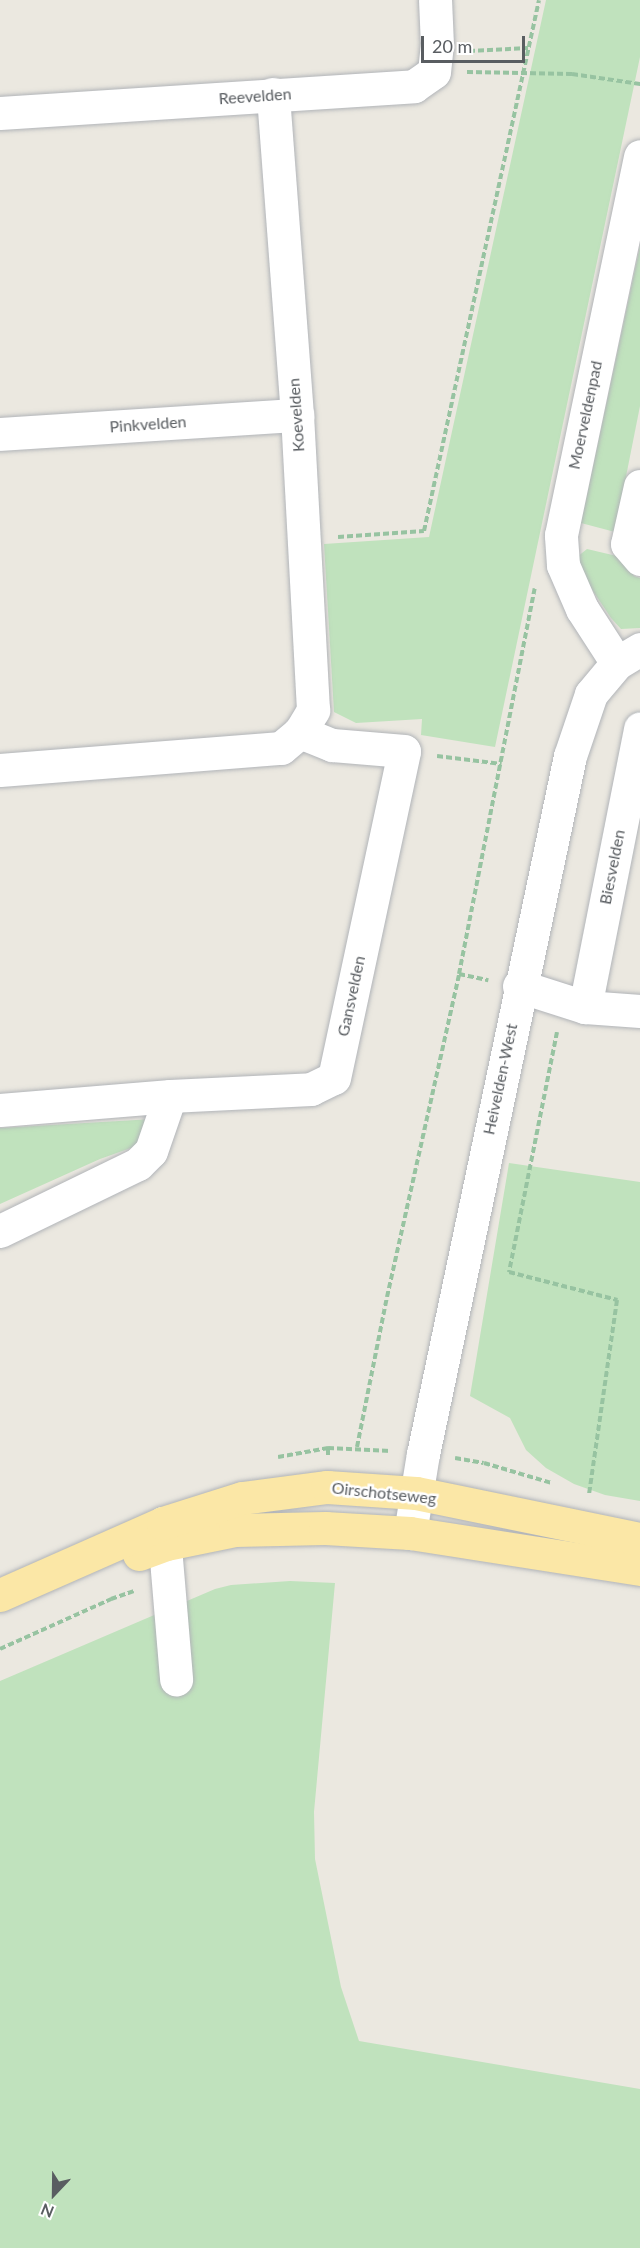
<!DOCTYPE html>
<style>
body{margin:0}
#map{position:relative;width:640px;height:2248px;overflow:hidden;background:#ebe8e0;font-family:Lato,sans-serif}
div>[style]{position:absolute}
.green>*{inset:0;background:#c0e2bd}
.path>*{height:4px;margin-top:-2px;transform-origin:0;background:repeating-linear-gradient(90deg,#97c3a1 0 6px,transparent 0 9px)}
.roads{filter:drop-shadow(0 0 2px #b1b4b8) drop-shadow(0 0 2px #b1b4b8)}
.minor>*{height:33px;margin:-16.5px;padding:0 16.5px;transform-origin:16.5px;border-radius:16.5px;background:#fff}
.major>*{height:33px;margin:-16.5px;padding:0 16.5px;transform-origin:16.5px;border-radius:16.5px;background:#fbe7a6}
span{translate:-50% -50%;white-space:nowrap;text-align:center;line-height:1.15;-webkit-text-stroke:5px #fff;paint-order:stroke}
.street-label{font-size:16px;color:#595d61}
.north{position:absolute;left:24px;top:2164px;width:60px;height:60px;-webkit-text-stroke:4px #fff;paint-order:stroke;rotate:202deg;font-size:16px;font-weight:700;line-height:24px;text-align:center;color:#595d61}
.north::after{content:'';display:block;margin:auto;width:21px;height:27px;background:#595d61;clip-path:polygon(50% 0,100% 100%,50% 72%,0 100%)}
.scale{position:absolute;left:421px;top:36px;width:104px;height:27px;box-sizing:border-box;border:3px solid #595d61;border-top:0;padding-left:8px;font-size:18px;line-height:21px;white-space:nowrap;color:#595d61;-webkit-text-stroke:4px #fff;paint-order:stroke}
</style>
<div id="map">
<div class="green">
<div style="clip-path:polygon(546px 0,640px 0,640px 57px,495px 747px,421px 735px,422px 719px,356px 723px,334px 712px,324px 544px,429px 537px)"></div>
<div style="clip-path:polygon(640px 246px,640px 406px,615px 532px,581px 523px)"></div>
<div style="clip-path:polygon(587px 549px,621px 557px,634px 576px,640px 578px,640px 628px,621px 629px,611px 618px,589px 585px,577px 557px)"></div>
<div style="clip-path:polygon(153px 1119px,156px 1139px,100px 1159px,0 1204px,0 1128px)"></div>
<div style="clip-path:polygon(509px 1163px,640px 1182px,640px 1501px,605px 1495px,574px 1484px,546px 1468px,526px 1450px,510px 1418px,470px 1396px)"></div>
<div style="clip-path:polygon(290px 1581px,335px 1583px,314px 1812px,315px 1859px,341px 1987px,359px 2041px,640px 2089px,640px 2248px,0 2248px,0 1681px,215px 1589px,231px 1585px)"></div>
</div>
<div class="path">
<div style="left:469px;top:51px;width:59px;rotate:-2.9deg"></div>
<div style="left:467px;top:72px;width:105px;rotate:1.1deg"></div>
<div style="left:572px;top:74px;width:69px;rotate:8.4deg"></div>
<div style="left:338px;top:537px;width:86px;rotate:-4deg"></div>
<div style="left:424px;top:531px;width:543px;rotate:-77.78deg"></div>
<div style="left:437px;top:756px;width:65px;rotate:7deg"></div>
<div style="left:459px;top:974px;width:30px;rotate:12deg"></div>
<div style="left:557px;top:1032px;width:245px;rotate:101.3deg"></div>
<div style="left:509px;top:1272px;width:112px;rotate:14.5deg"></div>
<div style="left:617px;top:1300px;width:196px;rotate:98.2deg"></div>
<div style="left:357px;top:1447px;width:153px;rotate:-78.7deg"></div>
<div style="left:387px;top:1297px;width:331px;rotate:-77.4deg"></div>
<div style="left:459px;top:974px;width:393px;rotate:-78.9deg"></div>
<div style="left:328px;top:1455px;width:7px;rotate:-90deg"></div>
<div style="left:328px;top:1448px;width:63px;rotate:2.7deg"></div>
<div style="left:278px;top:1457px;width:51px;rotate:-10.2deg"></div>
<div style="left:455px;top:1458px;width:29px;rotate:10deg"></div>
<div style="left:484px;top:1463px;width:71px;rotate:16.4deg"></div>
<div style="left:0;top:1649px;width:122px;rotate:-24.2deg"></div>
<div style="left:111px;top:1599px;width:24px;rotate:-19deg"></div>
</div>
<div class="roads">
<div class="minor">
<div style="left:0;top:113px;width:415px;rotate:-3.7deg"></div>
<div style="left:414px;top:86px;width:24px;rotate:-35deg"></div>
<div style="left:434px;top:72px;width:27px;rotate:-84deg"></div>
<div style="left:437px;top:45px;width:45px;rotate:-92.5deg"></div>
<div style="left:0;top:434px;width:298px;rotate:-3.7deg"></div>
<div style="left:640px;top:486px;width:59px;rotate:102.6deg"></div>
<div style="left:627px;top:544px;width:20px;rotate:49deg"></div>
<div style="left:617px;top:663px;width:64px;rotate:-122.9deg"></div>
<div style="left:582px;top:609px;width:48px;rotate:-113.4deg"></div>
<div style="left:563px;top:565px;width:30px;rotate:-94deg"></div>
<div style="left:561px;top:535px;width:387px;rotate:-78.2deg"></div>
<div style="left:0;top:770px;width:282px;rotate:-4.5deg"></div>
<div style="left:281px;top:748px;width:25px;rotate:-40deg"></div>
<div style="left:300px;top:732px;width:26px;rotate:-59deg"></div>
<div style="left:313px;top:710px;width:295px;rotate:-93.1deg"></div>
<div style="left:297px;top:415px;width:322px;rotate:-94.3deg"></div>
<div style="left:519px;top:986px;width:69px;rotate:17.7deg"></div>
<div style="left:585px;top:1007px;width:55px;rotate:4.2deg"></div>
<div style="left:585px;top:1007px;width:284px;rotate:-78.8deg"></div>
<div style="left:0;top:1110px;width:171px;rotate:-4.7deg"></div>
<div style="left:170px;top:1096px;width:141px;rotate:-2.8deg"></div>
<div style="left:311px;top:1089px;width:25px;rotate:-26deg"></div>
<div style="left:334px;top:1078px;width:334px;rotate:-77.9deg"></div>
<div style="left:404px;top:751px;width:72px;rotate:-175.2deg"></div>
<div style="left:332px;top:745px;width:35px;rotate:-158deg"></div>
<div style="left:0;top:1231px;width:153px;rotate:-25.9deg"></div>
<div style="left:138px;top:1164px;width:18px;rotate:-45deg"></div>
<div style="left:151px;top:1151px;width:58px;rotate:-70.9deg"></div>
<div style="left:163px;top:1523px;width:157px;rotate:85.2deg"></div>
<div style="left:410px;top:1533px;width:80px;rotate:-80.7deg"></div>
<div style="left:423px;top:1454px;width:713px;rotate:-78.11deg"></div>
<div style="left:570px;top:756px;width:65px;rotate:-71.3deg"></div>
<div style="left:591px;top:694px;width:40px;rotate:-50deg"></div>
<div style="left:617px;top:663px;width:27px;rotate:-31deg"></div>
</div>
<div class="major">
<div style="left:139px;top:1554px;width:29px;rotate:-20deg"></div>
<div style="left:166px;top:1544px;width:70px;rotate:-11.5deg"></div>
<div style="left:235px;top:1530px;width:90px;rotate:-1.3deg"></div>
<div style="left:325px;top:1528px;width:85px;rotate:3.4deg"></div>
<div style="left:410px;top:1533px;width:233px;rotate:8.9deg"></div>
<div style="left:0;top:1595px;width:178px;rotate:-23.8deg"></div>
<div style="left:163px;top:1523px;width:83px;rotate:-17.6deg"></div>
<div style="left:242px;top:1498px;width:86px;rotate:-7.4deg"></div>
<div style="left:327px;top:1487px;width:89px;rotate:3.9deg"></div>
<div style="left:416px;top:1493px;width:229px;rotate:11.6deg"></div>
</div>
</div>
<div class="street-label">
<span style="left:255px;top:96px;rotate:-4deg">Reevelden</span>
<span style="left:296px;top:415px;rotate:-94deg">Koevelden</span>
<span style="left:585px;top:415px;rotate:-78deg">Moerveldenpad</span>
<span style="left:148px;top:424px;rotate:-4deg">Pinkvelden</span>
<span style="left:612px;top:867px;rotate:-79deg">Biesvelden</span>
<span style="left:351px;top:996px;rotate:-78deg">Gansvelden</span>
<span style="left:500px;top:1079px;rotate:-78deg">Heivelden-West</span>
<span style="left:384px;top:1493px;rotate:6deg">Oirschotseweg</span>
</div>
<div class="north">N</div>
<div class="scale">20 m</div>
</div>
